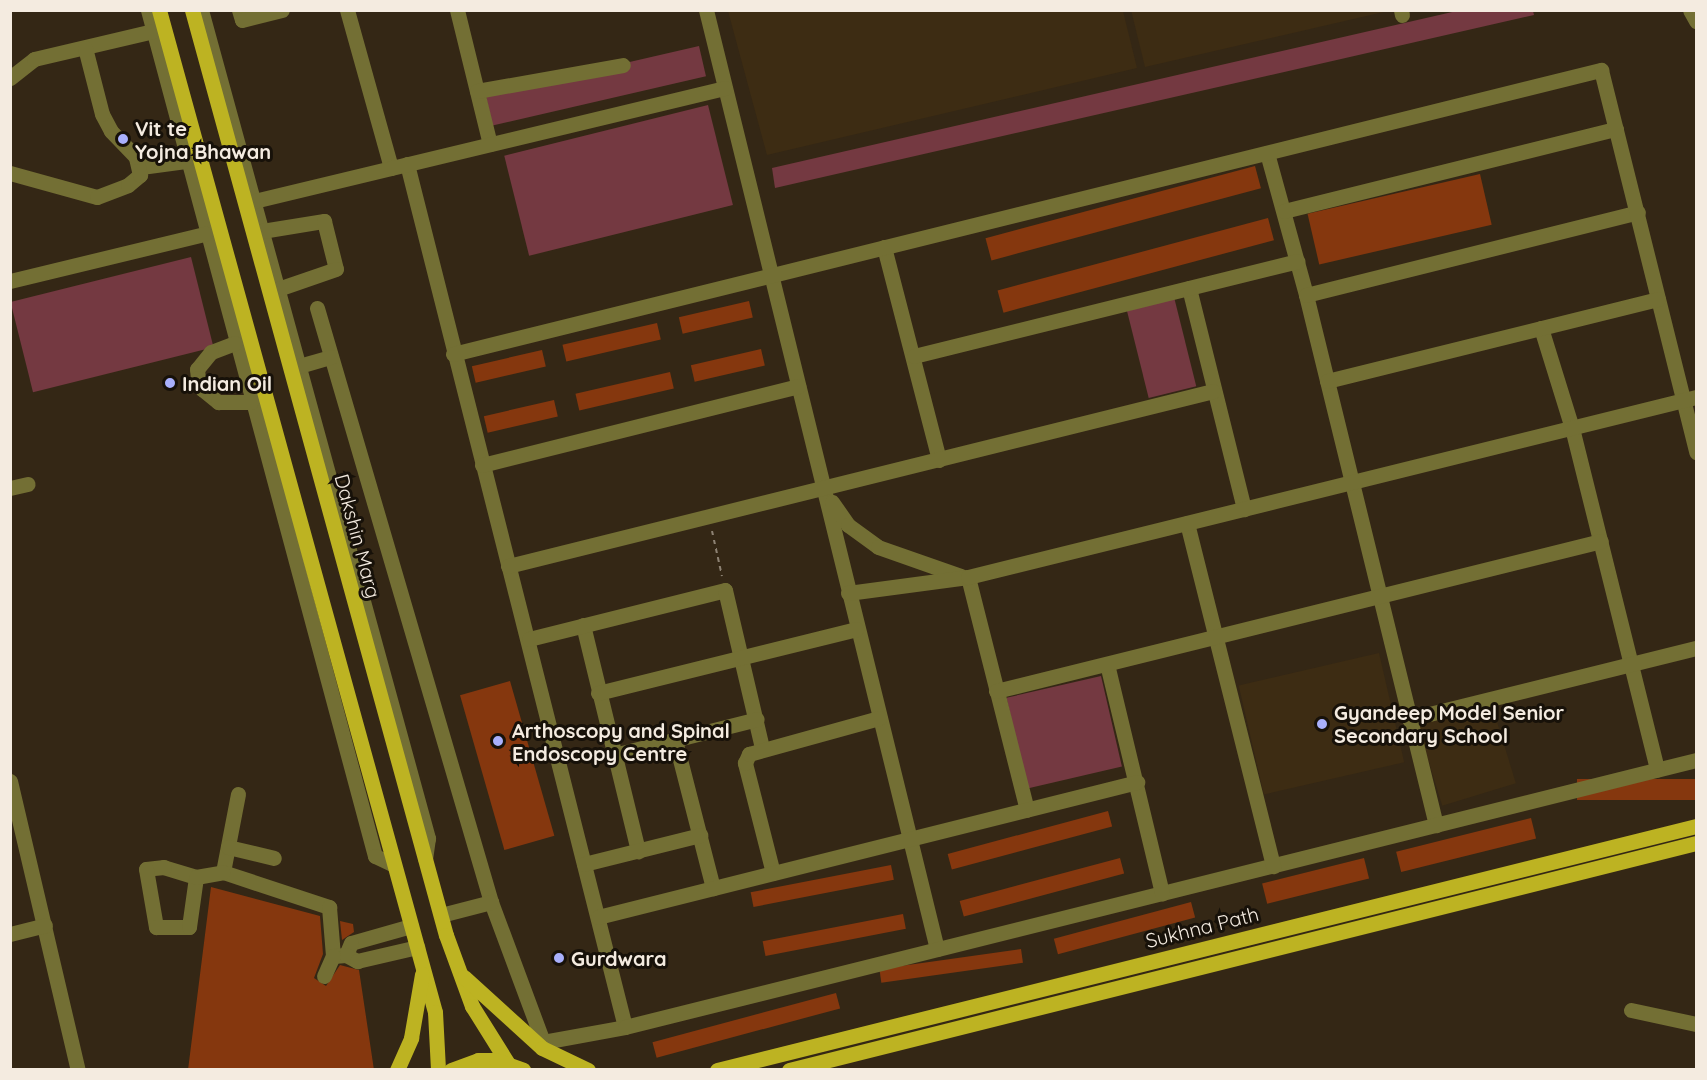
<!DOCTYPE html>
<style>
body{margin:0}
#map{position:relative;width:1707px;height:1080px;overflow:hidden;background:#342715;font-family:Quicksand,sans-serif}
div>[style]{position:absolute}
.built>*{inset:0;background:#3d2c13;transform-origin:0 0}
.green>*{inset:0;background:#743941;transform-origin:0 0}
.building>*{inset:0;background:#85370e;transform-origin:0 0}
.path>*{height:2px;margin-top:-1px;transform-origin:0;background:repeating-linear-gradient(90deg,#8d8273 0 4.5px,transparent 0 9px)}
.minor>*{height:15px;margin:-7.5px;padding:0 7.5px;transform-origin:7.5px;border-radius:7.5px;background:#736f34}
.major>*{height:15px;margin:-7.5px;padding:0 7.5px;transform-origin:7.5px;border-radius:7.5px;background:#bdb322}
.dots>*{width:16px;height:16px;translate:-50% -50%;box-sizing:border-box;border:3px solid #171109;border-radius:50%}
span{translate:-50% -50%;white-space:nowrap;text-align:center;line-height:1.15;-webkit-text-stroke:6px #171109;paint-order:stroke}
.poi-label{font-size:20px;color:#f4ebe0;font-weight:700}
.left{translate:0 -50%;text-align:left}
.street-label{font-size:20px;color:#f4ebe0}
.frame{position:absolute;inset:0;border:12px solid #f4ebe0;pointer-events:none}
</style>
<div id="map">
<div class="built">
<div style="clip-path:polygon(1131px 10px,1388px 10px,1388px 11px,1145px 67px)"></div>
<div style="clip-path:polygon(728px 11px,1123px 11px,1137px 68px,767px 155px)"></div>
<div style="left:1379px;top:653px;width:112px;height:144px;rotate:77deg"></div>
<div style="left:1491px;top:702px;width:85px;height:77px;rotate:73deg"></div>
</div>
<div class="green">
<div style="clip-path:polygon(1461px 10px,1533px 11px,1534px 15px,775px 188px,772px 168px)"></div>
<div style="left:699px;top:46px;width:31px;height:219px;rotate:77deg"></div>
<div style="left:708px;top:105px;width:103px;height:210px;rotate:76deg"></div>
<div style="left:191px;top:257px;width:93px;height:186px;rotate:76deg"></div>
<div style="left:1174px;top:297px;width:92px;height:49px;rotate:76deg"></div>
<div style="left:1101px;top:676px;width:93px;height:97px;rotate:77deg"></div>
</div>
<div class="building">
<div style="left:1255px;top:166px;width:23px;height:279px;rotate:75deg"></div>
<div style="left:1480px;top:174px;width:52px;height:177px;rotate:77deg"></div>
<div style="left:1268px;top:218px;width:23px;height:280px;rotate:75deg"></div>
<div style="left:749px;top:301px;width:17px;height:72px;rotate:77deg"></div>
<div style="left:657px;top:323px;width:17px;height:97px;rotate:77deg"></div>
<div style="left:761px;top:349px;width:17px;height:72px;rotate:77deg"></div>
<div style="left:542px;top:350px;width:17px;height:72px;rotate:77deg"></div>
<div style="left:670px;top:372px;width:17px;height:97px;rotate:77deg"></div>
<div style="left:554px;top:400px;width:17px;height:72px;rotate:77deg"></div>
<div style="left:510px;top:681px;width:161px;height:52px;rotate:74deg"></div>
<div style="left:1696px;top:779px;width:21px;height:119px;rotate:90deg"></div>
<div style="left:1108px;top:811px;width:16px;height:166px;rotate:75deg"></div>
<div style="left:1531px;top:818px;width:21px;height:139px;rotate:76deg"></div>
<div style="left:1120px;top:858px;width:16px;height:166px;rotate:75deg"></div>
<div style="left:1364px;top:858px;width:21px;height:105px;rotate:76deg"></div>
<div style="left:891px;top:865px;width:15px;height:143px;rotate:79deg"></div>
<div style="clip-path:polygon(211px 887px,320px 916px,323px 954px,314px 978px,326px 986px,340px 965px,359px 970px,374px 1070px,188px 1070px)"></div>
<div style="left:1191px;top:902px;width:16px;height:142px;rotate:75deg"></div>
<div style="left:903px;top:914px;width:15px;height:143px;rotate:79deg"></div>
<div style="clip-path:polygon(340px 921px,353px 924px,354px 932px,342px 940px)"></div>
<div style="left:1021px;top:949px;width:14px;height:143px;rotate:82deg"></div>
<div style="left:836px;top:993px;width:16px;height:190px;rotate:75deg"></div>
</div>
<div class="path">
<div style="left:712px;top:531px;width:46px;rotate:77.5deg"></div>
</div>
<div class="minor">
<div style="left:148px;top:10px;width:876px;rotate:74.98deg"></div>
<div style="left:375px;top:856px;width:21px;rotate:25deg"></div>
<div style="left:201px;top:10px;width:859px;rotate:74.67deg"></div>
<div style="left:428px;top:838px;width:21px;rotate:98deg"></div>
<div style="left:239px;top:10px;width:10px;rotate:73deg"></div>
<div style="left:242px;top:20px;width:41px;rotate:-14deg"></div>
<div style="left:347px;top:10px;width:164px;rotate:74.4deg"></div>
<div style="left:457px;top:10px;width:138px;rotate:76.2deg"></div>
<div style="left:706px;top:10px;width:967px;rotate:76.18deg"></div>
<div style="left:1401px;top:10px;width:5px;rotate:79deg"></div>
<div style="left:1690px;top:10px;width:13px;rotate:61deg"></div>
<div style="left:10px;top:78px;width:31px;rotate:-38deg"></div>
<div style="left:34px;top:59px;width:122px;rotate:-13.2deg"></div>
<div style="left:477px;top:91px;width:148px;rotate:-10.1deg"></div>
<div style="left:1267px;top:153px;width:147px;rotate:74.6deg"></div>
<div style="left:1306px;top:295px;width:546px;rotate:76.22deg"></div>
<div style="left:407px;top:164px;width:890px;rotate:75.82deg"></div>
<div style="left:141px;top:167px;width:45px;rotate:-7.6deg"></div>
<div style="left:10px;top:173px;width:90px;rotate:15.4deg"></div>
<div style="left:97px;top:197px;width:33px;rotate:-21deg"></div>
<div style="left:128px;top:185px;width:16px;rotate:-40deg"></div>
<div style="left:140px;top:175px;width:18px;rotate:-103deg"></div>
<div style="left:136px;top:157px;width:36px;rotate:-134deg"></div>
<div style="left:111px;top:131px;width:19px;rotate:-118deg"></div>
<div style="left:102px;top:114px;width:68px;rotate:-104.4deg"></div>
<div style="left:254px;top:201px;width:484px;rotate:-13.5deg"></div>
<div style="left:1284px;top:211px;width:342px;rotate:-13.9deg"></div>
<div style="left:262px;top:231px;width:63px;rotate:-9.2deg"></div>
<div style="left:324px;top:221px;width:49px;rotate:76deg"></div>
<div style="left:336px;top:269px;width:61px;rotate:161deg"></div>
<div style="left:884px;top:247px;width:220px;rotate:75.5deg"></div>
<div style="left:10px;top:281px;width:201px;rotate:-13.6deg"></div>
<div style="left:1189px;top:288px;width:228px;rotate:76deg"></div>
<div style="left:1306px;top:295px;width:342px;rotate:-14deg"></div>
<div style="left:317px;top:308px;width:619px;rotate:73.67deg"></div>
<div style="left:491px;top:902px;width:149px;rotate:69.6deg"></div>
<div style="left:543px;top:1042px;width:83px;rotate:-10.4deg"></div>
<div style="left:625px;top:1027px;width:1104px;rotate:-14deg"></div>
<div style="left:1541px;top:328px;width:105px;rotate:72.8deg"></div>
<div style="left:1572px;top:428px;width:352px;rotate:76deg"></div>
<div style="left:235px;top:343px;width:26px;rotate:159deg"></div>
<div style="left:211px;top:352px;width:22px;rotate:129deg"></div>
<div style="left:197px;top:369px;width:9px;rotate:84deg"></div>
<div style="left:198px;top:378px;width:12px;rotate:70deg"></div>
<div style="left:202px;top:389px;width:21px;rotate:39deg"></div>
<div style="left:218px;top:402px;width:33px"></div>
<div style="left:453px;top:354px;width:1183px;rotate:-13.9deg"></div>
<div style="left:1601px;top:70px;width:394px;rotate:76deg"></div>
<div style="left:914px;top:356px;width:395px;rotate:-13.9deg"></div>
<div style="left:299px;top:366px;width:33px;rotate:-16deg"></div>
<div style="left:1327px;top:381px;width:341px;rotate:-13.9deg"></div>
<div style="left:482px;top:465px;width:326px;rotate:-14deg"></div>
<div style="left:10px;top:488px;width:18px;rotate:-13deg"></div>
<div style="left:832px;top:502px;width:28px;rotate:55deg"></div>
<div style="left:848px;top:525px;width:37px;rotate:36deg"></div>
<div style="left:878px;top:547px;width:88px;rotate:19.3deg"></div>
<div style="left:1187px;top:523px;width:354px;rotate:75.9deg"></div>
<div style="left:508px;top:566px;width:726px;rotate:-13.94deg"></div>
<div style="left:968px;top:577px;width:240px;rotate:75.8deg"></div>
<div style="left:848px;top:593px;width:121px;rotate:-7.6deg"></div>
<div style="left:968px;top:577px;width:750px;rotate:-13.89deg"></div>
<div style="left:583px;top:625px;width:233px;rotate:76.3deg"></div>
<div style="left:529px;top:639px;width:202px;rotate:-14deg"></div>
<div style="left:725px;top:590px;width:162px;rotate:76.8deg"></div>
<div style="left:1107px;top:664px;width:236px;rotate:76.5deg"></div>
<div style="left:996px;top:691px;width:623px;rotate:-13.92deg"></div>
<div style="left:598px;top:693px;width:266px;rotate:-13.9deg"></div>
<div style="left:1409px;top:719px;width:296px;rotate:-13.9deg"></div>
<div style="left:675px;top:740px;width:153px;rotate:75.6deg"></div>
<div style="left:614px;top:755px;width:147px;rotate:-14.1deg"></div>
<div style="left:10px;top:781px;width:297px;rotate:76.8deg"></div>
<div style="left:238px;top:794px;width:79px;rotate:100.9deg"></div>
<div style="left:223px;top:872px;width:112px;rotate:18.3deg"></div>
<div style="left:329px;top:907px;width:49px;rotate:85.3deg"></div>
<div style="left:333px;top:956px;width:13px;rotate:-4deg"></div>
<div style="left:228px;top:847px;width:47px;rotate:13.4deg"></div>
<div style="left:584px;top:864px;width:120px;rotate:-14deg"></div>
<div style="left:773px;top:873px;width:114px;rotate:-104.3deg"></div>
<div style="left:745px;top:763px;width:10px;rotate:-66deg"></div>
<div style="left:749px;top:754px;width:135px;rotate:-15.5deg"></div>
<div style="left:196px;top:877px;width:34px;rotate:-163deg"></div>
<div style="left:164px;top:867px;width:18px;rotate:174deg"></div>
<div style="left:146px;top:869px;width:59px;rotate:80.2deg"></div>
<div style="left:156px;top:927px;width:33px"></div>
<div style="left:189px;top:927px;width:50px;rotate:-82deg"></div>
<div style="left:196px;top:877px;width:27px;rotate:-10deg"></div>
<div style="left:441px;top:915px;width:52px;rotate:-14.6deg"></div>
<div style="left:598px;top:917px;width:556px;rotate:-14.06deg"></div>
<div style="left:411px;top:926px;width:62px;rotate:164.2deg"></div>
<div style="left:351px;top:943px;width:13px;rotate:113deg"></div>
<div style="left:346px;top:955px;width:13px;rotate:29deg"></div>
<div style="left:357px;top:961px;width:62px;rotate:-13.1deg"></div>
<div style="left:10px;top:934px;width:36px;rotate:-14deg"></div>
<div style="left:324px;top:976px;width:22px;rotate:-66deg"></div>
<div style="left:1631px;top:1010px;width:66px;rotate:12.2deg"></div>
</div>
<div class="major">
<div style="left:159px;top:10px;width:1039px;rotate:74.6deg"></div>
<div style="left:435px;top:1012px;width:58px;rotate:87deg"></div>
<div style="left:192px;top:10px;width:959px;rotate:74.65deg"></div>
<div style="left:446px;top:935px;width:76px;rotate:69.9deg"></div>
<div style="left:472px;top:1006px;width:66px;rotate:58deg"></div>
<div style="left:464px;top:977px;width:105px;rotate:42.3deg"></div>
<div style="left:542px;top:1048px;width:51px;rotate:25.6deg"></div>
<div style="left:397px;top:1070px;width:35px;rotate:-66deg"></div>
<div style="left:411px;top:1038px;width:65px;rotate:-80.2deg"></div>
<div style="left:451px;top:1070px;width:29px;rotate:-20deg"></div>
<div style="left:478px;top:1060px;width:18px"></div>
<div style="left:496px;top:1060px;width:29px;rotate:20deg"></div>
<div style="left:717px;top:1070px;width:1009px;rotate:-13.99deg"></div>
<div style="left:789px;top:1070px;width:935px;rotate:-14.05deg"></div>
</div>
<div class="dots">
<div style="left:123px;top:139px;background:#a9b0fc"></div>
<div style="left:170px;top:383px;background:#a9b0fc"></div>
<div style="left:1322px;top:724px;background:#a9b0fc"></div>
<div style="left:498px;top:741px;background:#a9b0fc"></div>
<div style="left:559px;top:958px;background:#a9b0fc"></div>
</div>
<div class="poi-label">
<span class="left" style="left:135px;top:140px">Vit te<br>Yojna Bhawan</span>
<span class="left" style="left:182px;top:383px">Indian Oil</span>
<span class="left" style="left:1334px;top:724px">Gyandeep Model Senior<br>Secondary School</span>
<span class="left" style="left:512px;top:742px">Arthoscopy and Spinal<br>Endoscopy Centre</span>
<span class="left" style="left:571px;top:958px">Gurdwara</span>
</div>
<div class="street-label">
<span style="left:358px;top:536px;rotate:75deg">Dakshin Marg</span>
<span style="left:1202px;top:927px;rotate:-14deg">Sukhna Path</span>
</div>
<div class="frame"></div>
</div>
